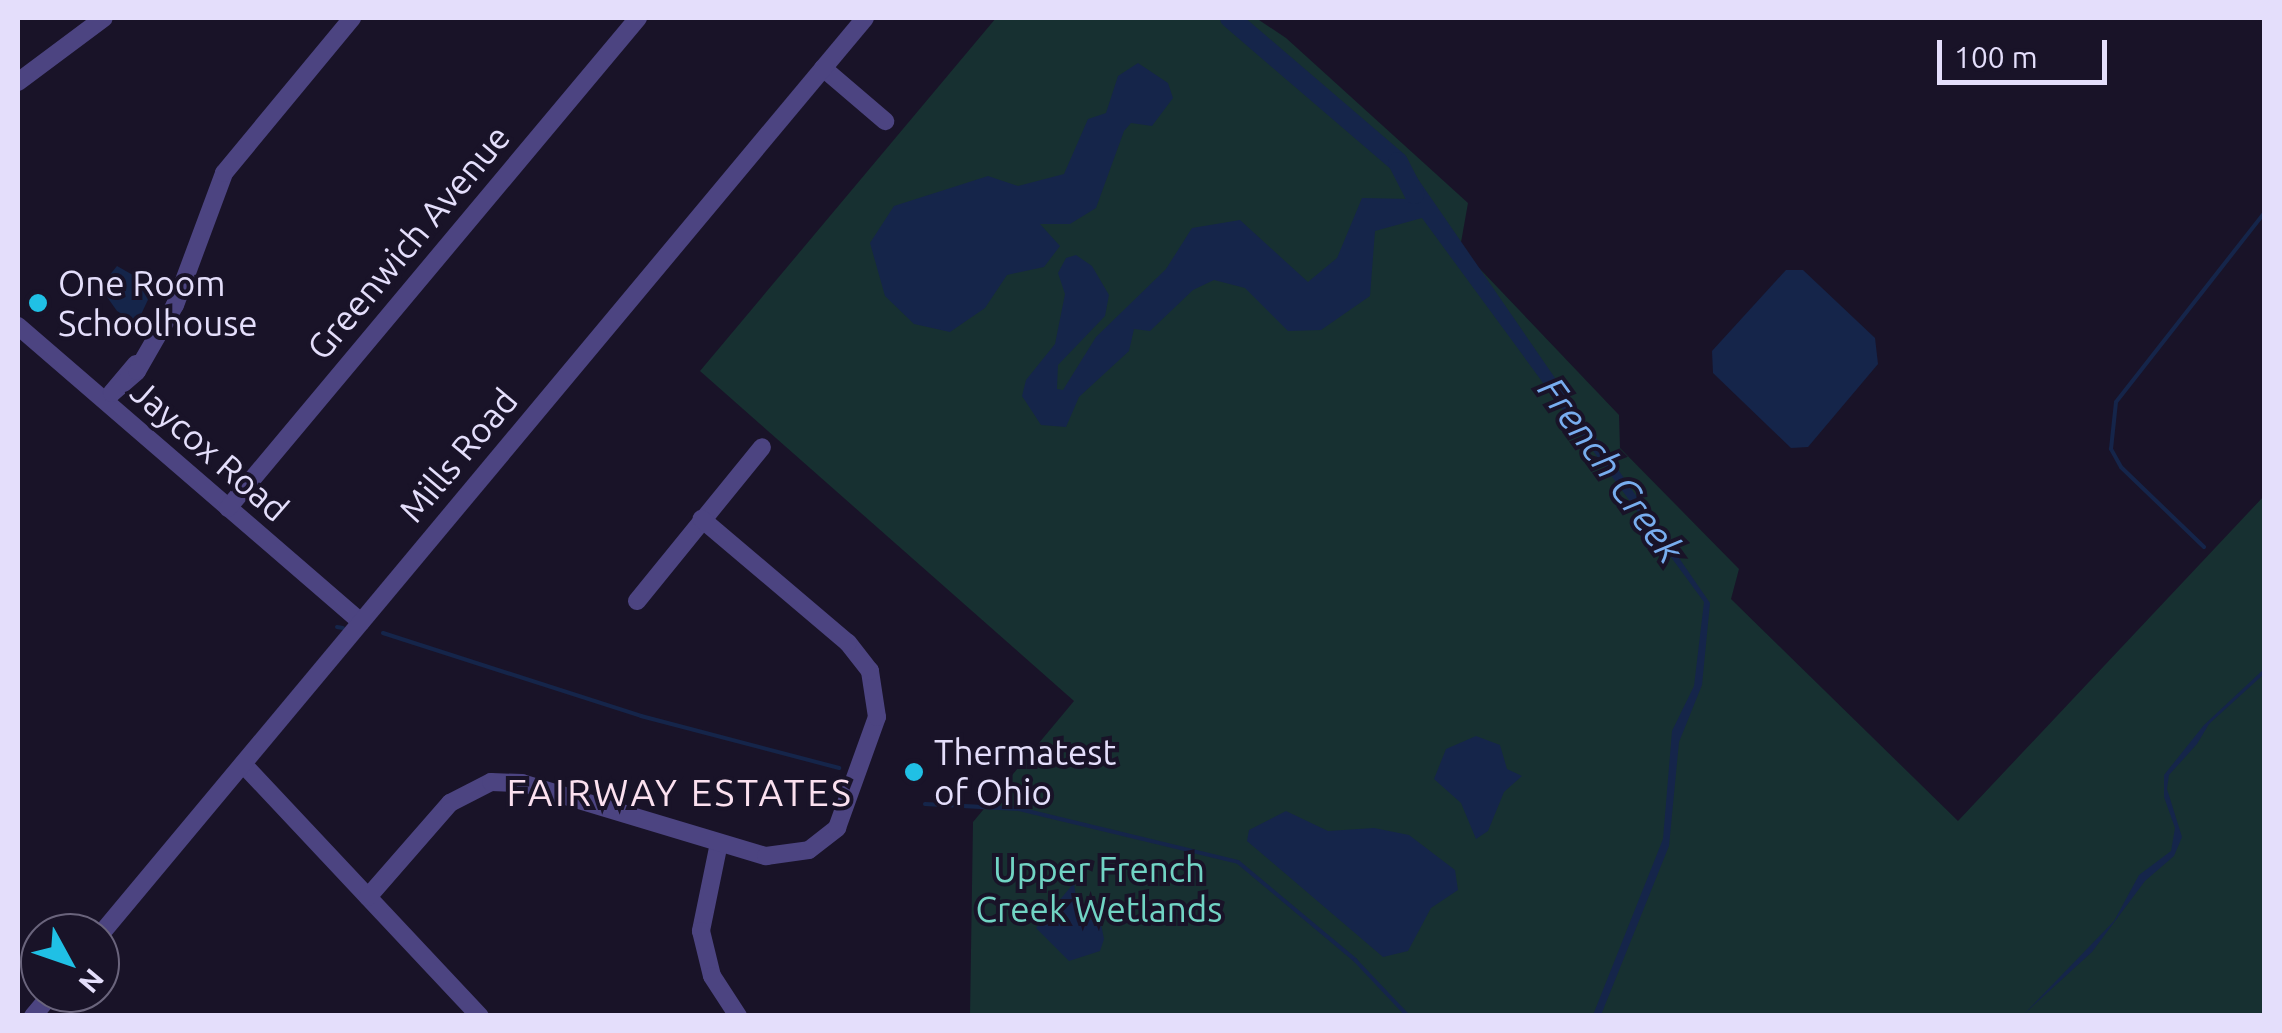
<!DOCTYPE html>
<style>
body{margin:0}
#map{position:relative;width:2282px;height:1033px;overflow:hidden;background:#191328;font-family:Ubuntu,sans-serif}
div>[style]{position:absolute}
.green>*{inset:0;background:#173031}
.water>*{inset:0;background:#15254a}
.stream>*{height:4px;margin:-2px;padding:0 2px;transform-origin:2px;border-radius:2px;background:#15254a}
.river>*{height:20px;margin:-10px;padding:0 10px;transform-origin:10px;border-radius:10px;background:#15254a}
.minor>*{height:18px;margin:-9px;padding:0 9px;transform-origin:9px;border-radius:9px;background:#4c4481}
.dots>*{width:28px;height:28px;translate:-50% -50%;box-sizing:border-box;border:5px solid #191328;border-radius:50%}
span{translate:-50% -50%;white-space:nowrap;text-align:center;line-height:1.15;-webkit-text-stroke:8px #191328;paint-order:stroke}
.street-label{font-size:35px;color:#e4defb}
.poi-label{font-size:35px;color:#e4defb}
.left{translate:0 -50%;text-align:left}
.park-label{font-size:35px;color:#71d4c4}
.water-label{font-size:38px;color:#78adef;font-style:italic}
.neighbourhood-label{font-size:38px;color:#fbe0ef;letter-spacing:2.5px}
.frame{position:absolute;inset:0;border:20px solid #e4defb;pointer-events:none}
.north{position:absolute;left:20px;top:913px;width:100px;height:100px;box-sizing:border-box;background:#191328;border:2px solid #6a647c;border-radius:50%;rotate:130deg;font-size:28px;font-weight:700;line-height:40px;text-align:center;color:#e4defb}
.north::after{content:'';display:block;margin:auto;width:35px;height:45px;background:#20c0e5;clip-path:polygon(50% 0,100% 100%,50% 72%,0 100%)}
.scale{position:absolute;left:1937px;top:40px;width:170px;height:45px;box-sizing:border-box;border:5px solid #e4defb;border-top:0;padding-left:12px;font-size:30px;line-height:35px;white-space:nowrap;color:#e4defb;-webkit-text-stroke:8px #191328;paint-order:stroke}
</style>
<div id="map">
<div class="green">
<div style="clip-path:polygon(996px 18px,1256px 18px,1286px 38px,1468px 203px,1460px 248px,1619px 415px,1620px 448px,1739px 569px,1731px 599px,1958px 821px,2264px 496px,2264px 1015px,970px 1015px,973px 822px,1074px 701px,700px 371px)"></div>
</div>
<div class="water">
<div style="clip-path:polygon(1138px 63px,1168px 83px,1173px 98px,1152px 126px,1131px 123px,1124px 131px,1096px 208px,1070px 224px,1040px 224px,1060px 246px,1044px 267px,1007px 275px,985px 308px,950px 332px,914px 324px,885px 296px,870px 243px,894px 206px,988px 176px,1018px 186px,1064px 174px,1088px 119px,1106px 113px,1118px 76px)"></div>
<div style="clip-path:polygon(1409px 166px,1710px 603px,1702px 685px,1679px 742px,1669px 846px,1601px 1015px,1593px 1015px,1663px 839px,1672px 731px,1694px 686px,1704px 602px,1422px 218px,1375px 231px,1370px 296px,1321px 330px,1288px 331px,1245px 288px,1214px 280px,1193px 290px,1150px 331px,1134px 329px,1129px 351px,1079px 397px,1066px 427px,1041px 425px,1022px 396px,1026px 380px,1055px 344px,1065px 294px,1058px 273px,1066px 258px,1076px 255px,1092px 266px,1109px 295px,1105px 316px,1058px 365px,1057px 389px,1063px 390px,1096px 337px,1166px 269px,1192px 228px,1240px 220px,1308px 282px,1337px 258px,1362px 198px,1412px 199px,1397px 171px)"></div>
<div style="clip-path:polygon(117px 266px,154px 287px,137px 323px,117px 311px,100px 287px)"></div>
<div style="clip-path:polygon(1786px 270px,1803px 270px,1875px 338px,1878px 364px,1808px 447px,1791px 448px,1713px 373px,1712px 351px)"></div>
<div style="clip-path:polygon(2264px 669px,2264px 674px,2209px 724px,2197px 744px,2169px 775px,2167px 789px,2182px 837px,2174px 856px,2145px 881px,2092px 952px,2023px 1015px,2114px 921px,2139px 875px,2171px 851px,2175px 828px,2164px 797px,2164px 775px,2204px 725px)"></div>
<div style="clip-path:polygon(1476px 736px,1500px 745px,1507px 769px,1522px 776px,1504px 792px,1488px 831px,1476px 839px,1461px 803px,1434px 779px,1446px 749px)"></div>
<div style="clip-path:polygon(1286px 811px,1328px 831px,1374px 828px,1409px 835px,1455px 870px,1458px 890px,1431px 908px,1408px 951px,1383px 957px,1247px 841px,1249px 830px)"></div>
<div style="clip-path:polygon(1074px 883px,1078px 914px,1101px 924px,1104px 939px,1100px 951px,1069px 961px,1036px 928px)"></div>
</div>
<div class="stream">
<div style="left:2204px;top:547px;width:115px;rotate:-136.1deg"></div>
<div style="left:2121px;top:467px;width:21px;rotate:-119deg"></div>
<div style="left:2111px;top:449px;width:47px;rotate:-83.9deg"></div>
<div style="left:2116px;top:402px;width:240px;rotate:-51.9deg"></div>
<div style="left:337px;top:627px;width:6px;rotate:9deg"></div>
<div style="left:383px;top:633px;width:271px;rotate:17.8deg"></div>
<div style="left:641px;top:716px;width:205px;rotate:14.7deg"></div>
<div style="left:925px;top:804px;width:94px;rotate:3deg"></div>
<div style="left:1019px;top:809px;width:225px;rotate:13.6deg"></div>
<div style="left:1238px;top:862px;width:153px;rotate:39.9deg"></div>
<div style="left:1355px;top:960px;width:77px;rotate:46.6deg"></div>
</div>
<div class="river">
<div style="left:1230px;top:18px;width:221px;rotate:40.6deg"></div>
<div style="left:1398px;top:162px;width:36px;rotate:63deg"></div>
</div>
<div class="minor">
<div style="left:823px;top:68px;width:82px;rotate:40.5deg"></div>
<div style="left:18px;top:82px;width:107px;rotate:-36.7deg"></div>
<div style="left:18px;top:326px;width:453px;rotate:40.8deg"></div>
<div style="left:136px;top:364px;width:38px;rotate:130deg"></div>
<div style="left:112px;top:393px;width:33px;rotate:-41deg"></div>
<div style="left:137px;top:371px;width:76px;rotate:-60.1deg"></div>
<div style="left:175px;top:305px;width:141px;rotate:-69.6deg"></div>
<div style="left:224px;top:173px;width:201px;rotate:-50.4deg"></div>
<div style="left:228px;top:508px;width:639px;rotate:-50.08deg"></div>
<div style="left:637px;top:601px;width:198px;rotate:-50.9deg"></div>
<div style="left:243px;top:764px;width:346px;rotate:46.8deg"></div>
<div style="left:719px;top:843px;width:90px;rotate:101.6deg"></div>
<div style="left:701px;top:931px;width:46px;rotate:76.3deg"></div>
<div style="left:712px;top:976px;width:48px;rotate:57deg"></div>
<div style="left:368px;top:897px;width:125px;rotate:-48.9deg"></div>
<div style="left:450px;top:803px;width:46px;rotate:-27.1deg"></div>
<div style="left:491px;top:782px;width:31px;rotate:2deg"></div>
<div style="left:522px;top:783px;width:255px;rotate:16.7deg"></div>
<div style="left:766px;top:856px;width:43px;rotate:-7.9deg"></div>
<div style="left:809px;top:850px;width:36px;rotate:-38deg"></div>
<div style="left:837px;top:828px;width:118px;rotate:-70.2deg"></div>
<div style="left:877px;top:717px;width:47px;rotate:-98.7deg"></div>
<div style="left:870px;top:671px;width:36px;rotate:-128deg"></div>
<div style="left:848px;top:643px;width:192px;rotate:-139.7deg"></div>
<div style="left:100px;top:935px;width:1194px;rotate:-50.16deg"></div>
<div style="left:33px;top:1016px;width:30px;rotate:-50deg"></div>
</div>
<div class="dots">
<div style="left:38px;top:303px;background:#20c0e5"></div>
<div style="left:914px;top:772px;background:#20c0e5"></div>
</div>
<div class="street-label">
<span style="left:408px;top:242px;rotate:-50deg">Greenwich Avenue</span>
<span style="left:210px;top:450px;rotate:41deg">Jaycox Road</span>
<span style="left:458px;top:455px;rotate:-50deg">Mills Road</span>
</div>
<div class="poi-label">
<span class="left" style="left:58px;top:303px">One Room<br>Schoolhouse</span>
<span class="left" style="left:934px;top:772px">Thermatest<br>of Ohio</span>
</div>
<div class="park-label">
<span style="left:1099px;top:889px">Upper French<br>Creek Wetlands</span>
</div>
<div class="water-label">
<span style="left:1611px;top:470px;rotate:54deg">French Creek</span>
</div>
<div class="neighbourhood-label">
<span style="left:680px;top:793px">FAIRWAY ESTATES</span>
</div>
<div class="frame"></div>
<div class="north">N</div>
<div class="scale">100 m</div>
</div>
